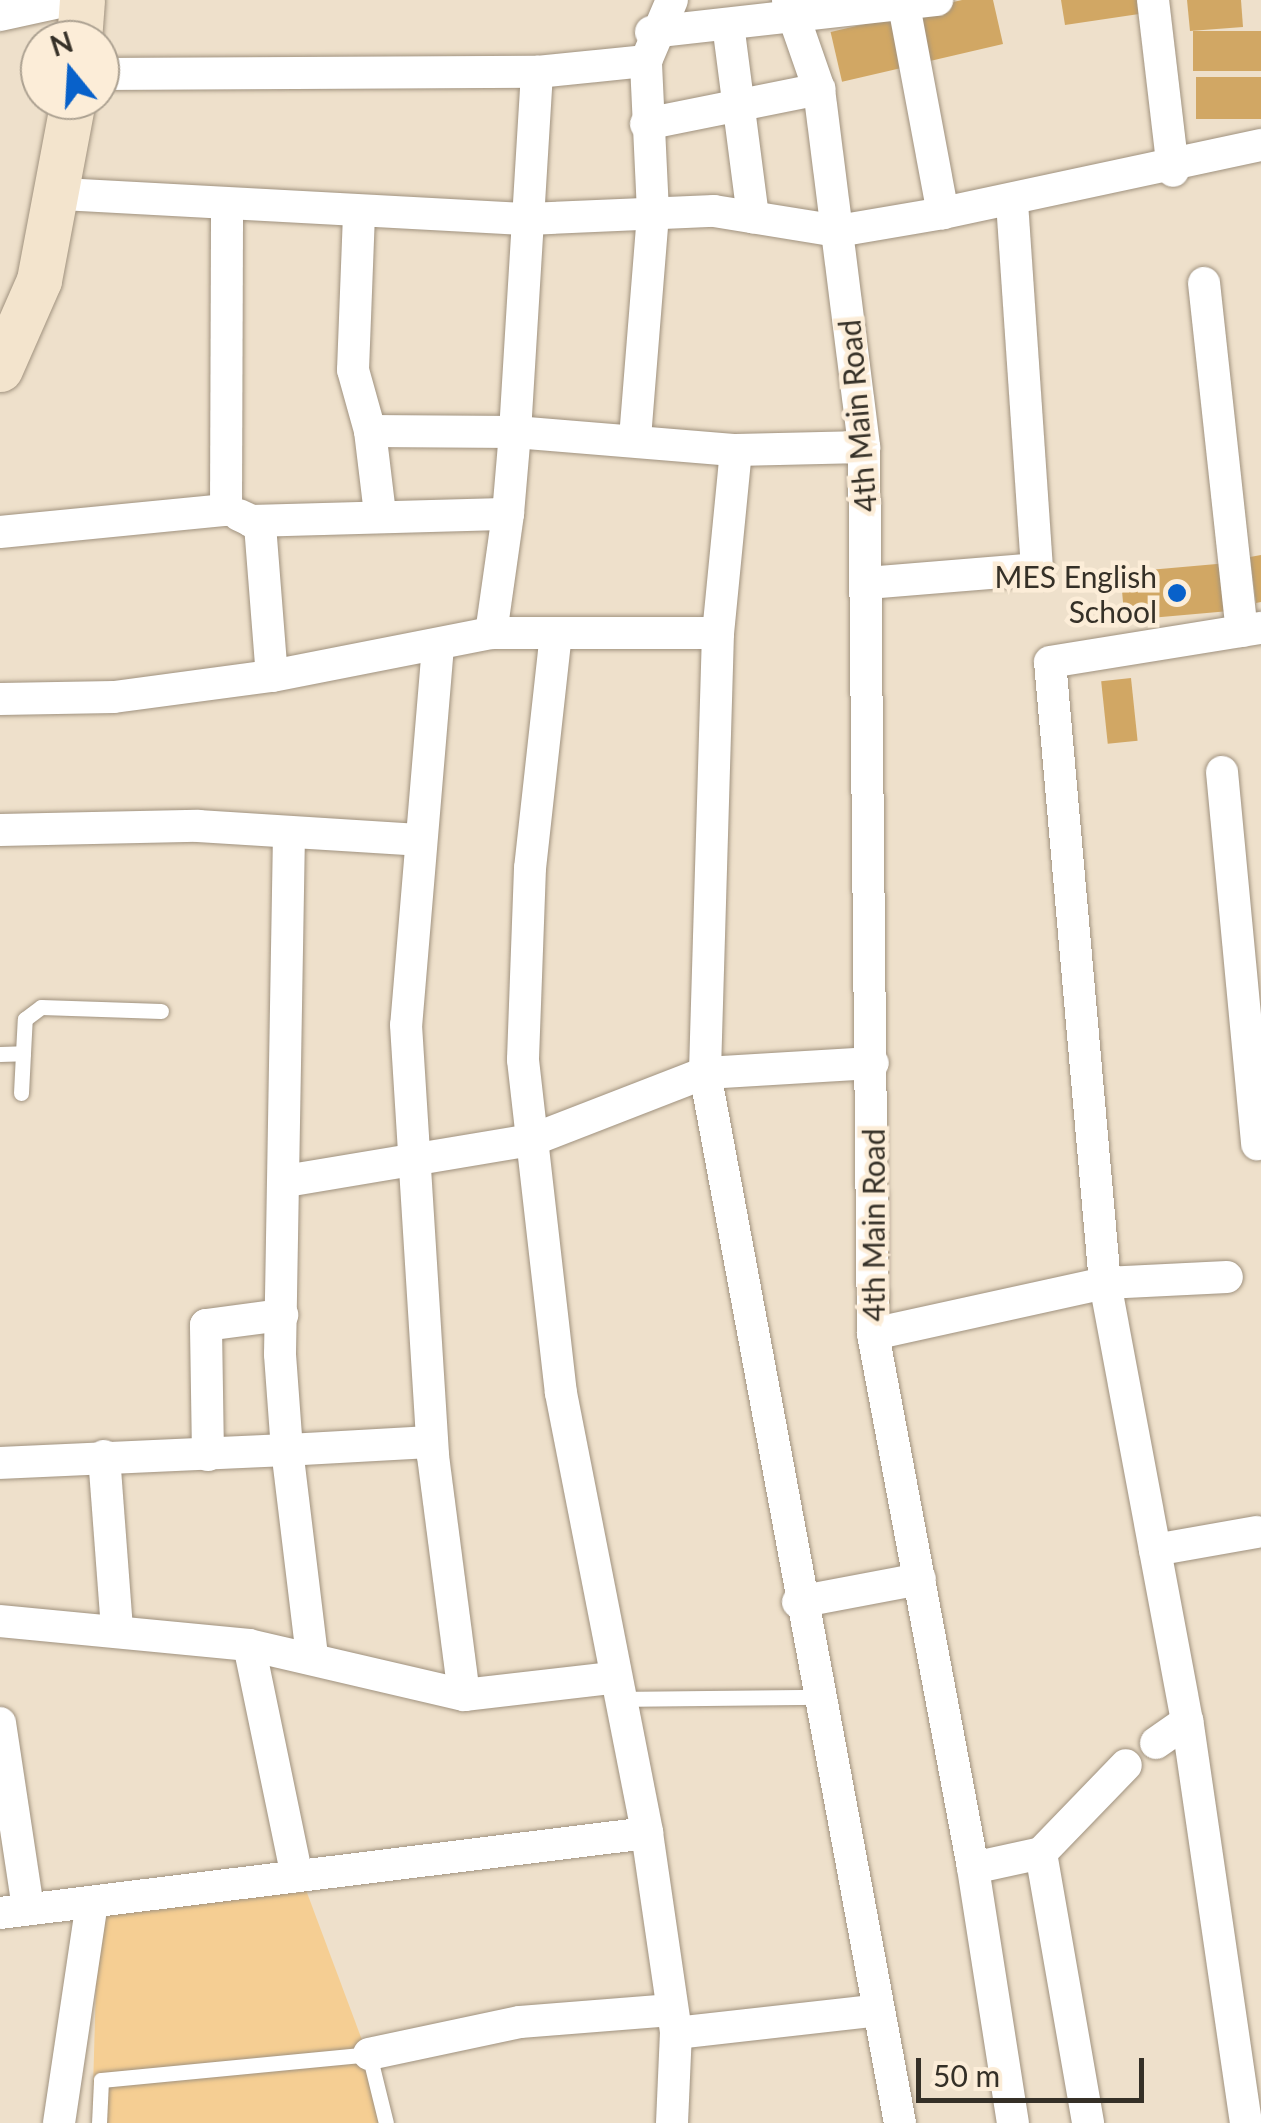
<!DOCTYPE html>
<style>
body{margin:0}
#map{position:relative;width:1261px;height:2123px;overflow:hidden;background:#eee0cb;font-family:Lato,sans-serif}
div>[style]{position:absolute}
.green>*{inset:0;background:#f5ce93}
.building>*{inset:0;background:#d1a764;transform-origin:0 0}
.roads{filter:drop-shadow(0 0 2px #a0927f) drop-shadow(0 0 2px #a0927f)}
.lane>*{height:15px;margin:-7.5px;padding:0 7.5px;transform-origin:7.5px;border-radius:7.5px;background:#fff}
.street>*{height:32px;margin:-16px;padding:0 16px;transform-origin:16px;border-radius:16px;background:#fff}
.secondary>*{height:45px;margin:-22.5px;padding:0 22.5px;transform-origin:22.5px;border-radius:22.5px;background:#f3e4cd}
.dots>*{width:28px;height:28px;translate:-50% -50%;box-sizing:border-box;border:5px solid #fcedd8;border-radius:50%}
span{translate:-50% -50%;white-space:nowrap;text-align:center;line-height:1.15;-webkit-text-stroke:9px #fcedd8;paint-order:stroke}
.street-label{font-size:30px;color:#353027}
.poi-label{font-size:30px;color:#353027}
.right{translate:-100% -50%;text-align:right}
.north{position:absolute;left:20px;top:20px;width:100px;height:100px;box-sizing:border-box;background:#fcedd8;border:2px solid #aca191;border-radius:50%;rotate:342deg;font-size:28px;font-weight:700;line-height:40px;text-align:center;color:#353027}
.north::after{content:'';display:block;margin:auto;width:35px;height:45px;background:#0861ca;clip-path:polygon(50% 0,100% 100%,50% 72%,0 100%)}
.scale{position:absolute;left:916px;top:2058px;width:228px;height:45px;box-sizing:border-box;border:5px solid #353027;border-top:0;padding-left:12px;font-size:30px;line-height:35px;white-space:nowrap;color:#353027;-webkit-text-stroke:8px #fcedd8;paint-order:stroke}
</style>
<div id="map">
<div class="green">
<div style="clip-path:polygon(306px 1890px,393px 2123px,92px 2123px,98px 1916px)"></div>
</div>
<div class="building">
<div style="clip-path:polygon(962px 0,993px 0,1003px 44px,930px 61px,918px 10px)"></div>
<div style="clip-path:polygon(1061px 0,1137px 0,1139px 14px,1065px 25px)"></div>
<div style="clip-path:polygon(1187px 0,1241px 0,1243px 27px,1190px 31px)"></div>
<div style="left:891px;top:18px;width:51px;height:62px;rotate:77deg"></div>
<div style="left:1261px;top:31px;width:40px;height:68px;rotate:90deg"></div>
<div style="left:1261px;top:77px;width:42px;height:65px;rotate:90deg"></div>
<div style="clip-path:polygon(1261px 555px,1261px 602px,1256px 603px,1250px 557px)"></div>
<div style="left:1228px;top:563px;width:48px;height:108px;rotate:85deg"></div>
<div style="left:1131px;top:678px;width:63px;height:30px;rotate:84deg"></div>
</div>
<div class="roads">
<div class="lane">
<div style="left:0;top:1054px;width:23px;rotate:-2deg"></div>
<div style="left:23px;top:1053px;width:34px;rotate:-87deg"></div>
<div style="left:25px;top:1019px;width:20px;rotate:-37deg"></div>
<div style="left:41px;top:1007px;width:120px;rotate:1.9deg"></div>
<div style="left:21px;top:1093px;width:40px;rotate:-87.1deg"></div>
<div style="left:620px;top:1699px;width:196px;rotate:-0.6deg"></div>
<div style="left:99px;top:2123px;width:43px;rotate:-87.3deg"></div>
<div style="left:101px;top:2080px;width:269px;rotate:-5.5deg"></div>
<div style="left:369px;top:2054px;width:71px;rotate:76.2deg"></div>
</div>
<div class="street">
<div style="left:788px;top:0;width:94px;rotate:70.8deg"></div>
<div style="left:819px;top:89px;width:361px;rotate:82.8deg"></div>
<div style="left:864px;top:447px;width:887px;rotate:89.42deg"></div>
<div style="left:873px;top:1334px;width:543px;rotate:79.39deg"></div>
<div style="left:973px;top:1868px;width:70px;rotate:-12.4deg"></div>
<div style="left:903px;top:0;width:217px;rotate:79.4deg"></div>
<div style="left:943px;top:213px;width:325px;rotate:-12.1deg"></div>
<div style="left:1153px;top:0;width:172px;rotate:83.3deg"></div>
<div style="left:0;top:15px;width:70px;rotate:-12.4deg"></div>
<div style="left:728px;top:24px;width:195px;rotate:82.6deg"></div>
<div style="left:651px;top:32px;width:288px;rotate:-6.4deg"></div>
<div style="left:100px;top:74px;width:437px;rotate:-0.3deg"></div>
<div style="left:537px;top:72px;width:110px;rotate:-5.8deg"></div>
<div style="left:646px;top:124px;width:177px;rotate:-11.4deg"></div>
<div style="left:62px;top:194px;width:467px;rotate:3.1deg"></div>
<div style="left:528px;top:219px;width:186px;rotate:-2.5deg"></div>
<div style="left:714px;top:211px;width:126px;rotate:9.2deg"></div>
<div style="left:838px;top:231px;width:107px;rotate:-9.7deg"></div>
<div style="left:359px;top:214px;width:156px;rotate:92.2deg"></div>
<div style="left:353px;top:370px;width:63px;rotate:74.4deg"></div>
<div style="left:370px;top:431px;width:145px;rotate:0.4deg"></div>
<div style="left:515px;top:432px;width:361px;rotate:-86.5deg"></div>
<div style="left:1204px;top:283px;width:350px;rotate:83.8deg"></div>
<div style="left:370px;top:431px;width:84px;rotate:83.1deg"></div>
<div style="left:635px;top:438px;width:227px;rotate:-85.4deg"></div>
<div style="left:653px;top:212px;width:151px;rotate:-92.7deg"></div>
<div style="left:646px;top:61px;width:66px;rotate:-66.9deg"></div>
<div style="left:736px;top:450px;width:184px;rotate:95.6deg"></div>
<div style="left:718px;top:633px;width:440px;rotate:91.7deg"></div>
<div style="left:705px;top:1073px;width:1068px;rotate:79.48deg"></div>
<div style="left:508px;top:514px;width:82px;rotate:-85.1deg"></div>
<div style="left:515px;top:432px;width:222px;rotate:4.7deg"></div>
<div style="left:736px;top:450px;width:128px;rotate:-1.3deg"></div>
<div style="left:239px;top:515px;width:23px;rotate:25deg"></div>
<div style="left:260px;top:525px;width:151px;rotate:85.5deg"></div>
<div style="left:251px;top:521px;width:257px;rotate:-1.6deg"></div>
<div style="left:508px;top:514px;width:120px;rotate:98.1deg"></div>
<div style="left:0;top:532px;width:227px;rotate:-5.6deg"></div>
<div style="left:226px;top:510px;width:301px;rotate:-89.8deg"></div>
<div style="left:868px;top:583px;width:170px;rotate:-4.7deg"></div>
<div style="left:1037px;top:569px;width:368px;rotate:-93.9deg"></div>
<div style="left:556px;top:633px;width:236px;rotate:96.3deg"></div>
<div style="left:530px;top:868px;width:192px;rotate:92.1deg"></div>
<div style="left:523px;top:1060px;width:335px;rotate:83.5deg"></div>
<div style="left:561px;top:1393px;width:448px;rotate:78.9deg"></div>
<div style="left:647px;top:1833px;width:202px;rotate:81.7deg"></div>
<div style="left:676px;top:2033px;width:198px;rotate:-6.4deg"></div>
<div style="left:438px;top:646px;width:380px;rotate:94.8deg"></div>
<div style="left:406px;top:1025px;width:432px;rotate:86.4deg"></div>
<div style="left:433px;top:1456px;width:241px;rotate:82.6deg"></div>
<div style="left:0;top:699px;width:114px;rotate:-1deg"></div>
<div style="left:114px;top:697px;width:159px;rotate:-7.6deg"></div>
<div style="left:272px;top:676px;width:223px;rotate:-11.1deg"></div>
<div style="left:491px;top:633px;width:227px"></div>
<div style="left:1222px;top:772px;width:374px;rotate:84.6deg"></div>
<div style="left:0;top:830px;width:198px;rotate:-1.2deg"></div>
<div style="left:198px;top:826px;width:221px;rotate:3.6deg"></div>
<div style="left:286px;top:1181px;width:249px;rotate:-9.5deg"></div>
<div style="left:532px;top:1140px;width:186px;rotate:-21.2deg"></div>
<div style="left:705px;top:1073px;width:168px;rotate:-3.4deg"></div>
<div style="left:873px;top:1334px;width:238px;rotate:-12.4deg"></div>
<div style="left:1105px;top:1283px;width:122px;rotate:-2.8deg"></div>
<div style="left:208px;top:1455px;width:130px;rotate:-90.9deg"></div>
<div style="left:206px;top:1325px;width:77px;rotate:-7.5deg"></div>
<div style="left:104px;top:1456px;width:173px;rotate:85.7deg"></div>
<div style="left:0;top:1463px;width:287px;rotate:-2.6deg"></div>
<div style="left:287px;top:1450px;width:96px;rotate:-94.2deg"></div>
<div style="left:280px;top:1354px;width:522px;rotate:-89.01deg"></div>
<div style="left:1155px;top:1550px;width:103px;rotate:-10.1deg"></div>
<div style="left:798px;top:1602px;width:124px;rotate:-10.7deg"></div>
<div style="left:0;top:1621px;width:250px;rotate:5.5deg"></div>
<div style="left:249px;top:1645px;width:221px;rotate:13.1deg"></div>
<div style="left:464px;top:1695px;width:147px;rotate:-6.6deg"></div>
<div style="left:249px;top:1645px;width:236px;rotate:78.3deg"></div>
<div style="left:312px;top:1656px;width:208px;rotate:-96.9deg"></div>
<div style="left:287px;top:1450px;width:145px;rotate:-3.2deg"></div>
<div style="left:0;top:1723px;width:187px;rotate:81.4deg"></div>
<div style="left:1156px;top:1743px;width:38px;rotate:-35deg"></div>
<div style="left:1041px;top:1853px;width:274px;rotate:80.1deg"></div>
<div style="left:1041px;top:1853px;width:122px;rotate:-46deg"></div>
<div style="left:973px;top:1868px;width:258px;rotate:81.1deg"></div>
<div style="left:0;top:1913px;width:652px;rotate:-7.05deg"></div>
<div style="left:369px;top:2054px;width:154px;rotate:-12deg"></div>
<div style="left:520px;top:2022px;width:152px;rotate:-4.5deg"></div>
<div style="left:59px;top:2123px;width:223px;rotate:-81.5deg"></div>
<div style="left:672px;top:2123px;width:90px;rotate:-87.5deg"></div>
<div style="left:1246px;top:2123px;width:406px;rotate:-98.3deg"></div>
<div style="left:1187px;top:1721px;width:446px;rotate:-100.6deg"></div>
<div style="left:1105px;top:1283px;width:623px;rotate:-95.06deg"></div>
<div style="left:1050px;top:662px;width:214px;rotate:-9.2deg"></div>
</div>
<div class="secondary">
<div style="left:79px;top:40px;width:40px;rotate:-85.7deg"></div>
<div style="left:0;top:369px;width:97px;rotate:-66.3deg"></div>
<div style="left:39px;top:280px;width:183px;rotate:-79.3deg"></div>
</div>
</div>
<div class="dots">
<div style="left:1177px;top:593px;background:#0861ca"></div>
</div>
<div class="street-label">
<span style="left:857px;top:416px;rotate:-95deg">4th Main Road</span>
<span style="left:873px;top:1225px;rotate:-90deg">4th Main Road</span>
</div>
<div class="poi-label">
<span class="right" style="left:1157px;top:593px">MES English<br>School</span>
</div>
<div class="north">N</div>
<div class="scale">50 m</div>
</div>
